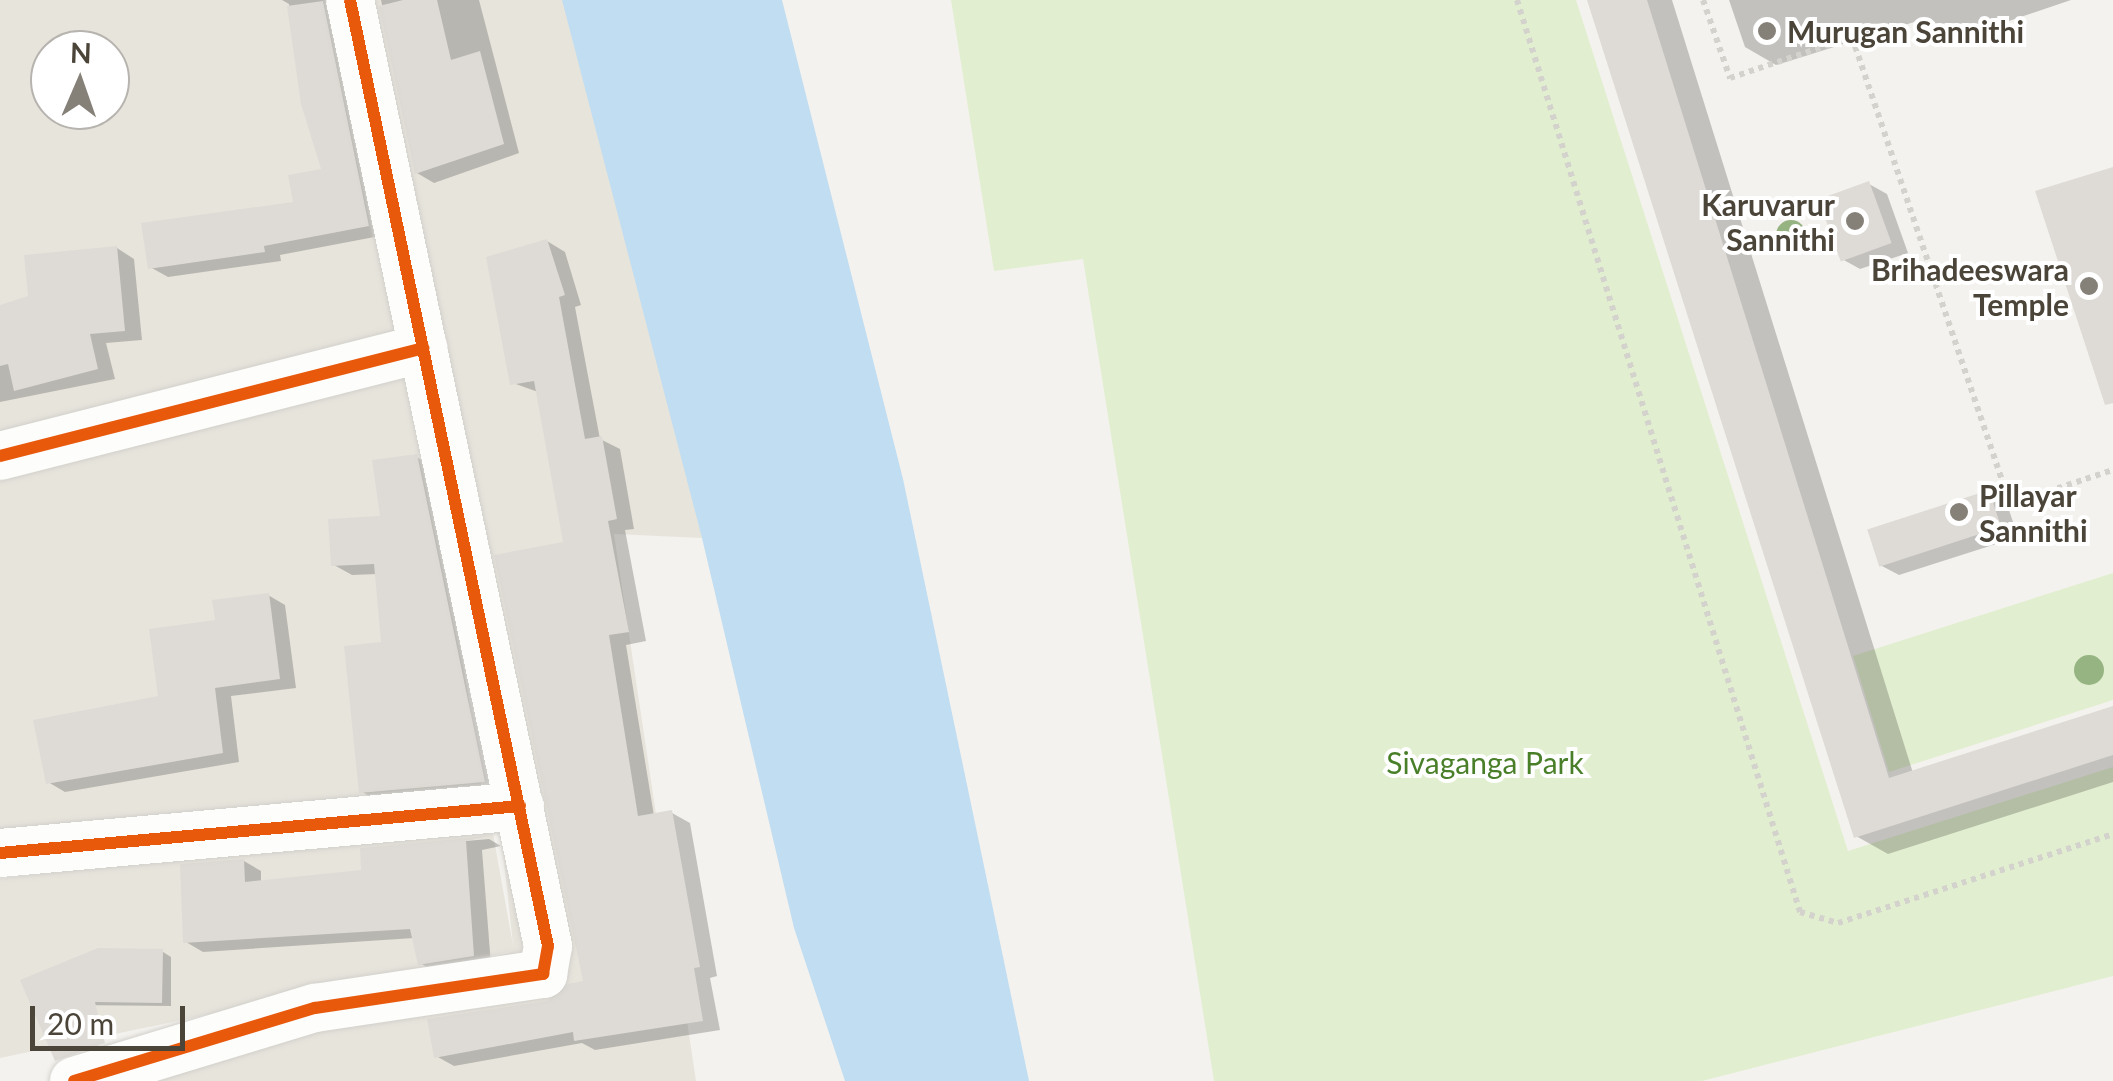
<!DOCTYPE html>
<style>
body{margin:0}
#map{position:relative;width:2113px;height:1081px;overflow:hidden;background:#f4f2ee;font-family:Lato,sans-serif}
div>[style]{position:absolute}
.residential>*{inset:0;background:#e7e4dc}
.green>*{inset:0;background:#e1eecf}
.water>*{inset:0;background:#c0ddf1}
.shadow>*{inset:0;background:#0003}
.building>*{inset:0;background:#dedbd6;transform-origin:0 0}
.path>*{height:6px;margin-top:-3px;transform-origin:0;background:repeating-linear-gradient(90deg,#d3d2cc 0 5px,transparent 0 10px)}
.roads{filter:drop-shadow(0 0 2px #d2d0cb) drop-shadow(0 0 2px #d2d0cb)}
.minor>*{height:48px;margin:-24px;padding:0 24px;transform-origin:24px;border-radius:24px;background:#fdfdfc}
.cycleway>*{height:12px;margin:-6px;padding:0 6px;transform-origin:6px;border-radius:6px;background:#e8590c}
.trees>*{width:30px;height:30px;margin:-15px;border-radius:50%;background:#96b382}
.dots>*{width:28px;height:28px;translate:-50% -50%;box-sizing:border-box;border:5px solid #fff;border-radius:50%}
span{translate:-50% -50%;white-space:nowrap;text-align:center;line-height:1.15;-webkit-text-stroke:8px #fff;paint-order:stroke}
.poi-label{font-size:30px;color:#4b4439;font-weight:700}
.left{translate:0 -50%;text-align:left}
.right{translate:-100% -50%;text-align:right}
.park-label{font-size:30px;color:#4a7f2a}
.north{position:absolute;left:30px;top:30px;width:100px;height:100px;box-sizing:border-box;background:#fff;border:2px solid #b7b4b0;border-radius:50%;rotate:2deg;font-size:28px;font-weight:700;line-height:40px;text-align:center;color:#4b4439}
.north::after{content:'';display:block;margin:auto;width:35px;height:45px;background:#868178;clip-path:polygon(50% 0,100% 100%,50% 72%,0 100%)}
.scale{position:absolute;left:30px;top:1006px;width:155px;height:45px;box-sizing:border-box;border:5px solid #4b4439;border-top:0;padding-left:12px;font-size:30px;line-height:35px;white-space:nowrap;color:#4b4439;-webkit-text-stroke:8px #fff;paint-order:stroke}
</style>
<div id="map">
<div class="residential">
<div style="clip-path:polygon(evenodd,0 0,737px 0,702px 538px,614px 534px,696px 1081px,129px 1081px,513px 951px,0 1058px,0 879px,490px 817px,513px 945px,468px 527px,443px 526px,485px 810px,0 875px,0 0,50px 50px,110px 50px,110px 110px,50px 110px,50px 50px)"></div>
</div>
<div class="green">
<div style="clip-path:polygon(951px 0,1576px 0,1848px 851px,2113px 767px,2113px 976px,1702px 1081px,1214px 1081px,1083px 259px,994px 271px)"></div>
<div style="clip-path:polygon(2113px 573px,2113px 700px,1889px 772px,1853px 656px)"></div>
</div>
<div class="water">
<div style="clip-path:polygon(562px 0,782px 0,903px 479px,1029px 1081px,845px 1081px,794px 928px,702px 538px)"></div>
</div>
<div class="shadow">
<div style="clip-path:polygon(282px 0,341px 0,385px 235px,280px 255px,281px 261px,168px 277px,150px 267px,296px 204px,324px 171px,303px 104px,289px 4px)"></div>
<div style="clip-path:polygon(381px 0,479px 0,519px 153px,434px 183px,417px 173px)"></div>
<div style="clip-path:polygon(1590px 0,1672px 0,1913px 773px,2113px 709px,2113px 782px,1888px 854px,1856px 836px)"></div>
<div style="clip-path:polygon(1729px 0,2071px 0,1959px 38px,1927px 18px,1776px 65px,1745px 47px)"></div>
<div style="clip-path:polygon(1869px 184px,1887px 194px,1908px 253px,1860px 269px,1842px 259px)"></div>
<div style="clip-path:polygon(547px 241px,565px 252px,581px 305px,575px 307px,600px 439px,620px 449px,634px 529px,625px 530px,646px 641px,626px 645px,654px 816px,672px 813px,690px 823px,717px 976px,710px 978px,720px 1030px,595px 1050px,582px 1043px,454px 1066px,436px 1056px,586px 983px,566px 544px,538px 392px,513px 383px)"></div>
<div style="clip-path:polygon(117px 248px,134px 259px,142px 340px,106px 343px,115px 379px,0 402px,0 308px,30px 298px)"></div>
<div style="clip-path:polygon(416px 457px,435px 467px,502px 791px,379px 802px,361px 791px,384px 645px,377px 574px,352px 575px,334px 565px,382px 518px)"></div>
<div style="clip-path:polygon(1988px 493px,2007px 504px,2018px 537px,1899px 575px,1880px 565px)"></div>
<div style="clip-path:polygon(268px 595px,285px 605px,296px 688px,231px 696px,239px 762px,65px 792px,48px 782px,160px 698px,218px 623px)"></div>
<div style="clip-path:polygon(489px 839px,501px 846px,482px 850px,491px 965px,437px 973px,420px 963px,414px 938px,203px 952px,186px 942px,244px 861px,261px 871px,261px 883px,363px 872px,363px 850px)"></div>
<div style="clip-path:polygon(163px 952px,171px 957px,171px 1006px,76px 1005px)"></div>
</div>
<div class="building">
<div style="clip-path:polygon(403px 0,437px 0,451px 60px,480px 51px,504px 144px,415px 174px,379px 6px)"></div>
<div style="clip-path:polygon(1587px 0,1647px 0,1889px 778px,2113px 706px,2113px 755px,1854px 838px)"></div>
<div style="clip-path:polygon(323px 1px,369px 226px,264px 246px,265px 252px,148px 269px,141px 223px,293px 202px,288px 175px,321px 169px,301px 104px,287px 6px)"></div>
<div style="clip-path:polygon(2113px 167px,2113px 403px,2105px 405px,2035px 191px)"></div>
<div style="left:1869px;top:181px;width:66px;height:54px;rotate:70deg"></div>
<div style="clip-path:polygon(547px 239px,565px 295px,559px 297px,585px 439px,602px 436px,617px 519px,608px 521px,629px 632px,609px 635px,638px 816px,672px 810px,700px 967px,694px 968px,703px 1021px,574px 1041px,573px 1032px,434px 1058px,427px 1019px,547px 1001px,568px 984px,583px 981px,494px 555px,563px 542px,534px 381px,510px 385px,486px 257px)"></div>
<div style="clip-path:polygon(117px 246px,125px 331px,90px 334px,98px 369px,14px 391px,8px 364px,0 366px,0 305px,28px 296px,24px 255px)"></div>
<div style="clip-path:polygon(417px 454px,485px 782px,359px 793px,344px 646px,381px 642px,374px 564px,331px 566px,328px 519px,380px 516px,372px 460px)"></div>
<div style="left:1989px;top:490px;width:39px;height:128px;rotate:72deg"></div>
<div style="clip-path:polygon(269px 593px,280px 679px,215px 688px,223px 753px,46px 784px,33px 720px,158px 696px,149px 629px,215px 620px,212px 600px)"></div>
<div style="clip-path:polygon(489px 836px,466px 841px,474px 956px,418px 965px,410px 929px,183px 943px,180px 864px,244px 859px,245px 882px,361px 870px,360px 848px)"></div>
<div style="clip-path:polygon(98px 948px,163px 949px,162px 1003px,95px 1002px,105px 1043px,55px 1061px,20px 980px)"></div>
</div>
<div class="path">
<div style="left:1517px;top:0;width:955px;rotate:72.76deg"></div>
<div style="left:1800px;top:912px;width:40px;rotate:16deg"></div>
<div style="left:1838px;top:923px;width:289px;rotate:-17.9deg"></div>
<div style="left:1703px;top:0;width:83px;rotate:70.9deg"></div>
<div style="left:1730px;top:78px;width:129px;rotate:-18.6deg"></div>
<div style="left:1852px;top:37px;width:493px;rotate:71.3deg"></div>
<div style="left:2010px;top:504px;width:108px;rotate:-18.3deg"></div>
</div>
<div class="roads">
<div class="minor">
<div style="left:0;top:456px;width:437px;rotate:-14.3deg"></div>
<div style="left:0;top:853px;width:522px;rotate:-5.16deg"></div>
<div style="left:74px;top:1081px;width:252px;rotate:-16.9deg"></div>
<div style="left:315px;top:1008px;width:231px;rotate:-8.5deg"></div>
<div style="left:543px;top:974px;width:28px;rotate:-80deg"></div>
<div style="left:548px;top:946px;width:966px;rotate:-101.82deg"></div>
</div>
</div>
<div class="cycleway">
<div style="left:0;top:456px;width:437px;rotate:-14.3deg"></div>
<div style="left:0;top:853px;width:522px;rotate:-5.16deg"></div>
<div style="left:74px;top:1081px;width:252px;rotate:-16.9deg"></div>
<div style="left:315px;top:1008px;width:231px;rotate:-8.5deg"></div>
<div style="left:543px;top:974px;width:28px;rotate:-80deg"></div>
<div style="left:548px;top:946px;width:966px;rotate:-101.82deg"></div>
</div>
<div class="trees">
<div style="left:1791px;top:235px"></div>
<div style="left:2089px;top:670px"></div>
</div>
<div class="dots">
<div style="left:1767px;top:31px;background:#868178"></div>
<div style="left:1855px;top:221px;background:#868178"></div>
<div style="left:2089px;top:286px;background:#868178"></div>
<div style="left:1959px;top:512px;background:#868178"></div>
</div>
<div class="poi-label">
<span class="left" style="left:1787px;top:31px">Murugan Sannithi</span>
<span class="right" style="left:1835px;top:221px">Karuvarur<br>Sannithi</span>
<span class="right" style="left:2069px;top:286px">Brihadeeswara<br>Temple</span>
<span class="left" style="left:1979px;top:512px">Pillayar<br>Sannithi</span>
</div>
<div class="park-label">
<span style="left:1485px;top:762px">Sivaganga Park</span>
</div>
<div class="north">N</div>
<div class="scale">20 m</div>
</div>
